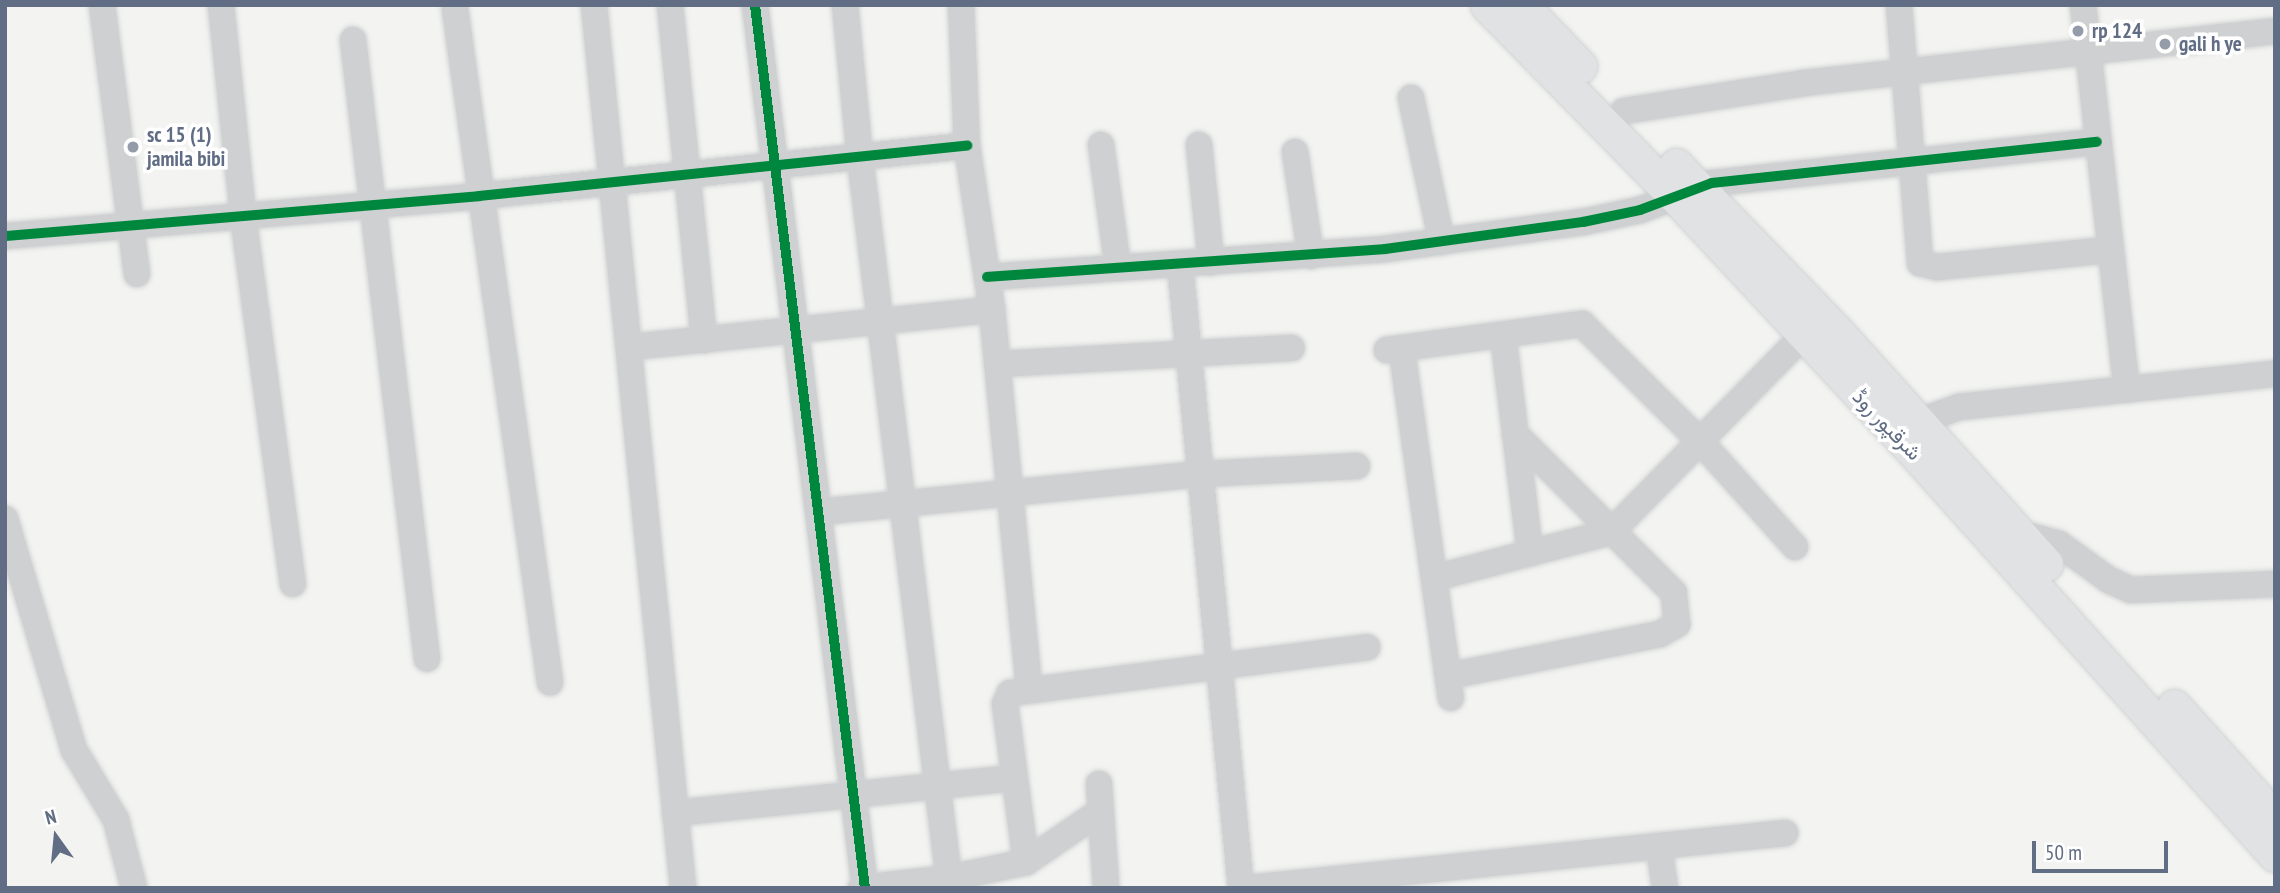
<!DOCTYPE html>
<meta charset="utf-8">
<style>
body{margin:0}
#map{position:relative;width:2280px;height:893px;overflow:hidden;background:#f3f4f1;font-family:"PT Sans Narrow",Vazirmatn,sans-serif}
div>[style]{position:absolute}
.roads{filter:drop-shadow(0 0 2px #d0d2d3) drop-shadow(0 0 2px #d0d2d3)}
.minor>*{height:26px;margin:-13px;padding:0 13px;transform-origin:13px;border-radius:13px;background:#cfd0d1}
.major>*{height:33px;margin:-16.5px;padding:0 16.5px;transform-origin:16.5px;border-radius:16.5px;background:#e1e2e3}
.cycleway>*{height:10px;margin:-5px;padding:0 5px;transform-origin:5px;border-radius:5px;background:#00873e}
.dots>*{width:19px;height:19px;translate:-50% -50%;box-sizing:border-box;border:4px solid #fff;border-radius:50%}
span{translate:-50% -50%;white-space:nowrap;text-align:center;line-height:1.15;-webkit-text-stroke:7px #fff;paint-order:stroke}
.poi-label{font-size:21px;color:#616d84;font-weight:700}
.left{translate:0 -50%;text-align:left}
.street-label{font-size:21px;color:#616d84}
.frame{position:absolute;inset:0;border:7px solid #616d84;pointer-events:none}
.north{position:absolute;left:21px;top:802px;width:70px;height:70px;-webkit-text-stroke:5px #fff;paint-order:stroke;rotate:345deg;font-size:19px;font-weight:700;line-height:28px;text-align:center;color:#616d84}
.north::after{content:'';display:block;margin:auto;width:24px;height:32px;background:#616d84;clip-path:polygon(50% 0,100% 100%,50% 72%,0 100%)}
.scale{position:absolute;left:2032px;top:841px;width:136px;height:32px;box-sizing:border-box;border:4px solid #616d84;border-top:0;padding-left:9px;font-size:21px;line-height:24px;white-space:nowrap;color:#616d84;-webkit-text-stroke:5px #fff;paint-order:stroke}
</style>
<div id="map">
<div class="roads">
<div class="minor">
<div style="left:102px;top:5px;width:271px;rotate:82.6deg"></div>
<div style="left:221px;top:5px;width:212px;rotate:84deg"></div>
<div style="left:243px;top:216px;width:371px;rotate:82.3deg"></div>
<div style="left:594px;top:5px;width:887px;rotate:84.24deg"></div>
<div style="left:670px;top:5px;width:337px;rotate:84.2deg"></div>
<div style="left:755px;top:5px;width:890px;rotate:82.9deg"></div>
<div style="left:845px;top:5px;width:153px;rotate:84.4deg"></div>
<div style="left:860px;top:157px;width:737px;rotate:82.98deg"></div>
<div style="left:961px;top:5px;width:141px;rotate:87.6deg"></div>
<div style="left:967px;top:146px;width:166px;rotate:81.3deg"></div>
<div style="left:992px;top:310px;width:380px;rotate:84.4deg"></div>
<div style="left:1899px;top:5px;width:259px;rotate:85.3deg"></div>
<div style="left:1920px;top:263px;width:18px;rotate:13deg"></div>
<div style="left:1938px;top:267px;width:171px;rotate:-5.7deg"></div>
<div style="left:2083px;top:5px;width:387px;rotate:83.5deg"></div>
<div style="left:455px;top:9px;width:680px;rotate:81.97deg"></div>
<div style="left:353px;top:40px;width:623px;rotate:83.18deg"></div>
<div style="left:1411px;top:98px;width:147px;rotate:77.9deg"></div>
<div style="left:1624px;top:111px;width:182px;rotate:-8.8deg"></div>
<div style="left:1804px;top:83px;width:474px;rotate:-6.3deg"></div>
<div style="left:1101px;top:145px;width:124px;rotate:82.1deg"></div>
<div style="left:1199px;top:145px;width:118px;rotate:84.1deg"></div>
<div style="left:1295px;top:152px;width:105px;rotate:81.3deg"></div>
<div style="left:5px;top:236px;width:476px;rotate:-4.8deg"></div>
<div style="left:479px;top:196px;width:491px;rotate:-5.9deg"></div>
<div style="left:1180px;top:264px;width:627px;rotate:84.42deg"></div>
<div style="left:987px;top:277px;width:399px;rotate:-4deg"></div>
<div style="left:1385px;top:249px;width:200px;rotate:-7.8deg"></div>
<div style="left:1583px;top:222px;width:58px;rotate:-11.9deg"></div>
<div style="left:1640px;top:210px;width:77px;rotate:-20.6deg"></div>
<div style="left:1712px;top:183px;width:387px;rotate:-6.1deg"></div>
<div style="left:1503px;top:335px;width:220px;rotate:82.9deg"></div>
<div style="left:631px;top:347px;width:363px;rotate:-5.9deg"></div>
<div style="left:1387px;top:350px;width:197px;rotate:-7.6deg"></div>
<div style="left:1582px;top:324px;width:166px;rotate:44.8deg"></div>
<div style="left:1700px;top:441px;width:142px;rotate:48.1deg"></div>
<div style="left:1402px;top:351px;width:350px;rotate:82deg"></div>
<div style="left:997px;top:364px;width:295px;rotate:-3.1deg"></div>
<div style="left:1918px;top:422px;width:44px;rotate:-20.1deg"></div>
<div style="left:1959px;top:407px;width:318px;rotate:-6deg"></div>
<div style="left:819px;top:512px;width:384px;rotate:-5.7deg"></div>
<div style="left:1201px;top:474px;width:156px;rotate:-2.9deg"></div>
<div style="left:5px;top:519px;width:241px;rotate:73.4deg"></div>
<div style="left:74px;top:750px;width:82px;rotate:59deg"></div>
<div style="left:116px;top:820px;width:70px;rotate:75.2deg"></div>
<div style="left:2019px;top:533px;width:41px;rotate:15.4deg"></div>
<div style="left:2059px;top:544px;width:62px;rotate:35.8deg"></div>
<div style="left:2109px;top:580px;width:24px;rotate:24deg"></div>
<div style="left:2131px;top:590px;width:144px;rotate:-2.4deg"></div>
<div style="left:1434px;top:578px;width:183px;rotate:-14.6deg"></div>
<div style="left:1611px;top:532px;width:273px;rotate:-45.6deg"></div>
<div style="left:1448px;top:676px;width:216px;rotate:-11.2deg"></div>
<div style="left:1660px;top:634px;width:20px;rotate:-30deg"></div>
<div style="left:1677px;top:624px;width:31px;rotate:-96deg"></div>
<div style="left:1674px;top:593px;width:225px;rotate:-135deg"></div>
<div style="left:1099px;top:784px;width:104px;rotate:86.1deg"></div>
<div style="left:675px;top:813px;width:340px;rotate:-5.9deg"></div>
<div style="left:1659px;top:846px;width:42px;rotate:81.9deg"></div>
<div style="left:1026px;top:862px;width:159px;rotate:-97.6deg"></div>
<div style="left:1005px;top:704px;width:12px;rotate:-66deg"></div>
<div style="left:1010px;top:693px;width:360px;rotate:-7.3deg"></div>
<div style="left:861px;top:888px;width:90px;rotate:-6.4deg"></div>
<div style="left:950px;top:878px;width:78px;rotate:-11.9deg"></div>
<div style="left:1026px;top:862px;width:87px;rotate:-34.2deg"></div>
<div style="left:1249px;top:888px;width:539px;rotate:-5.86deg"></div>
</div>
<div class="major">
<div style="left:1487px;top:5px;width:269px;rotate:45.5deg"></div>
<div style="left:1676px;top:197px;width:361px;rotate:47deg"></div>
<div style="left:1922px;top:461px;width:529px;rotate:48.14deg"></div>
<div style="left:1521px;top:5px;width:85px;rotate:46deg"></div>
<div style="left:1676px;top:165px;width:236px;rotate:46deg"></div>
<div style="left:1840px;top:335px;width:308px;rotate:48deg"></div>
<div style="left:2174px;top:706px;width:151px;rotate:48deg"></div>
</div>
</div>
<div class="cycleway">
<div style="left:755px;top:5px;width:890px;rotate:82.9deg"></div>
<div style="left:5px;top:236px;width:476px;rotate:-4.8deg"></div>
<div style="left:479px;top:196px;width:491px;rotate:-5.9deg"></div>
<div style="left:987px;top:277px;width:399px;rotate:-4deg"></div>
<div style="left:1385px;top:249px;width:200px;rotate:-7.8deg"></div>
<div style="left:1583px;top:222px;width:58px;rotate:-11.9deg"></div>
<div style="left:1640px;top:210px;width:77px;rotate:-20.6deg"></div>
<div style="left:1712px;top:183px;width:387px;rotate:-6.1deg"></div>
</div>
<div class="dots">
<div style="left:2078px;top:31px;background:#949caa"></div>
<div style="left:2165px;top:44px;background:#949caa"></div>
<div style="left:133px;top:147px;background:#949caa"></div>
</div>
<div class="poi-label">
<span class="left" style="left:2092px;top:31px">rp 124</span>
<span class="left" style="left:2179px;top:44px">gali h ye</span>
<span class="left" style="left:147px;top:147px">sc 15 (1)<br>jamila bibi</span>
</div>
<div class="street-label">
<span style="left:1887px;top:425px;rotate:46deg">شرقپور روڈ</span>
</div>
<div class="frame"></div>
<div class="north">N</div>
<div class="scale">50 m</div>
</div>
